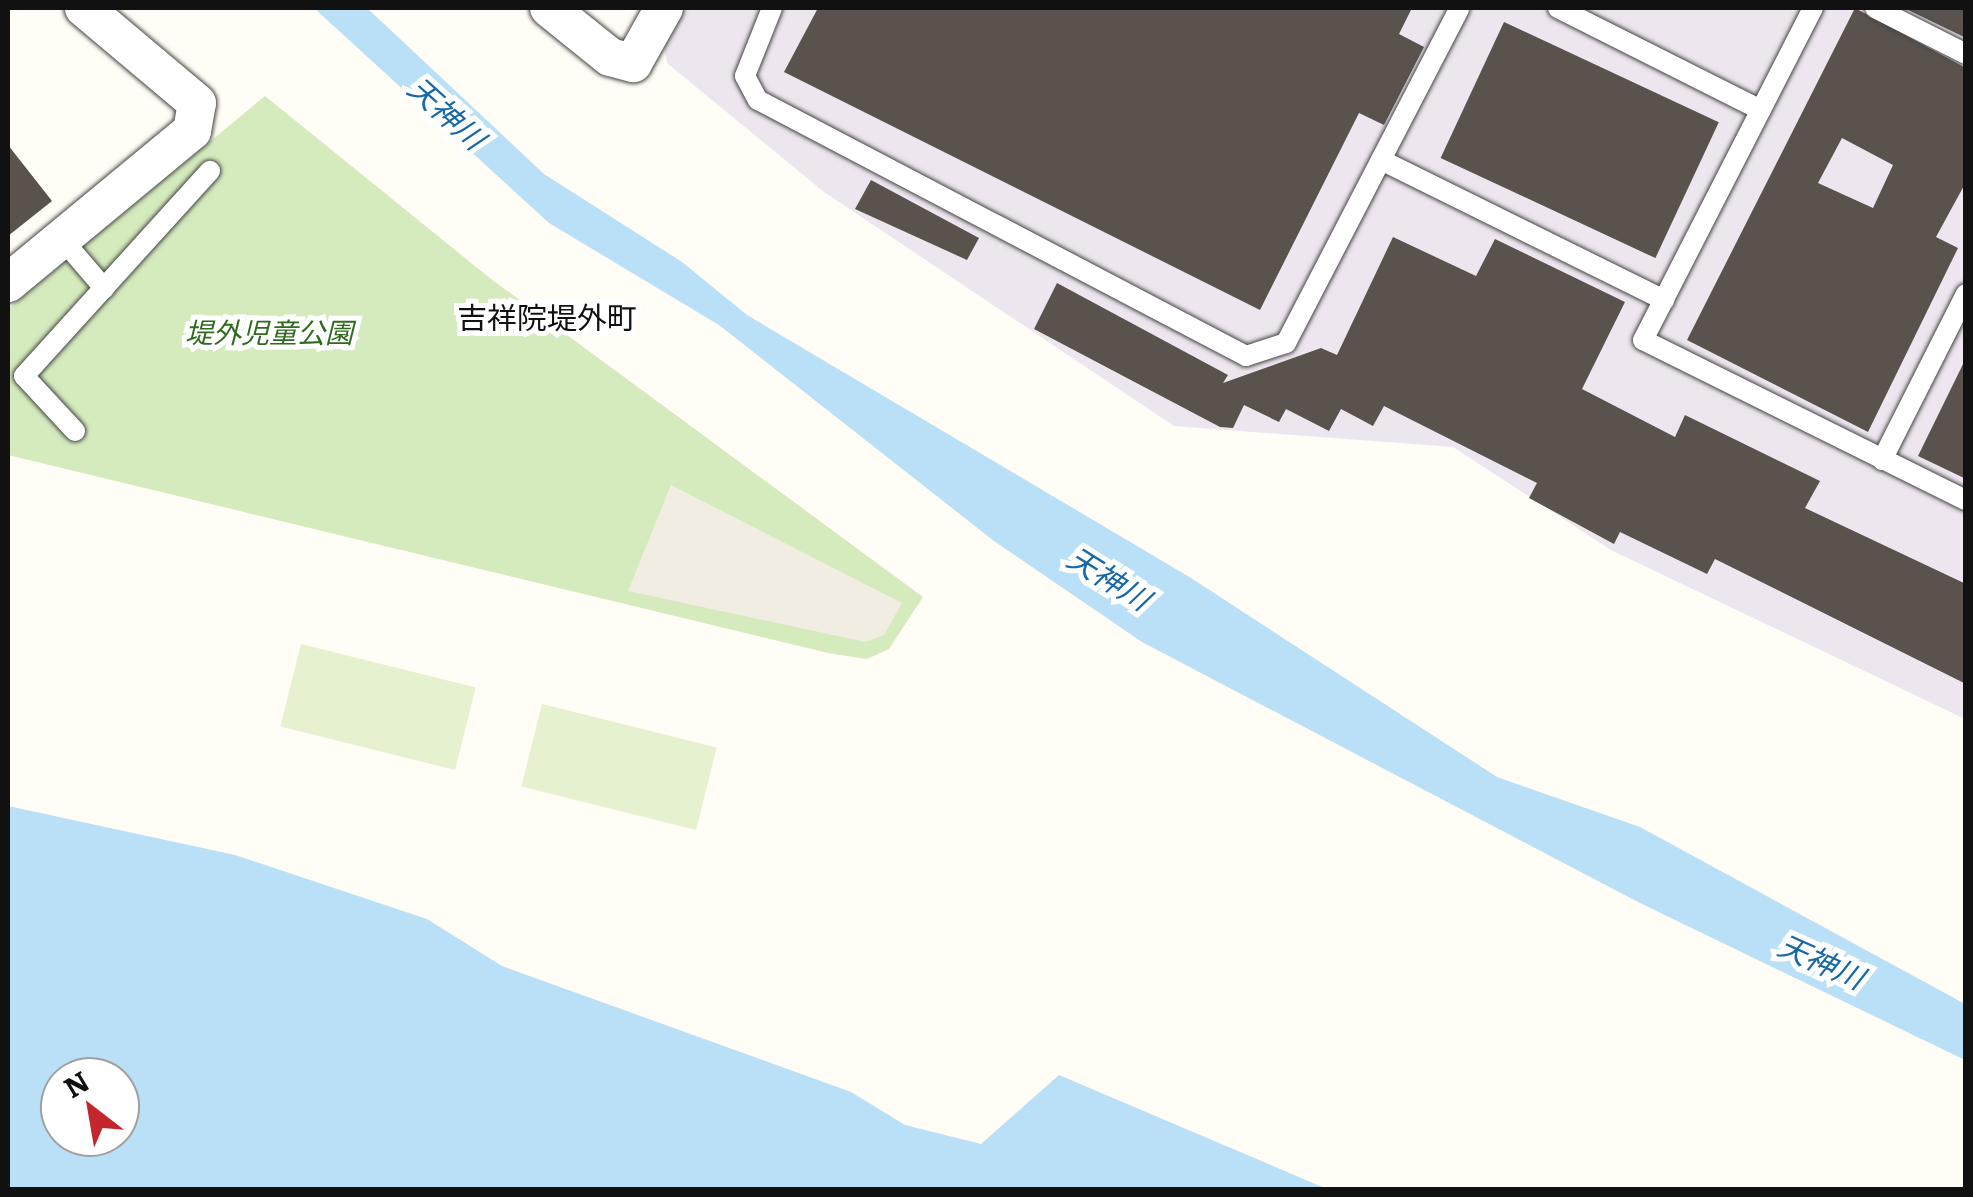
<!DOCTYPE html>
<meta charset="utf-8">
<style>
body{margin:0}
#map{position:relative;width:1973px;height:1197px;overflow:hidden;background:#fffdf5;font-family:Literata,"Noto Sans JP",serif}
div>[style]{position:absolute}
.industrial>*{inset:0;background:#eee6ef}
.green>*{inset:0;background:#d5ebbd}
.pitch>*{inset:0;background:#e6f2cf;transform-origin:0 0}
.plaza>*{inset:0;background:#f1ede2}
.water>*{inset:0;background:#b9e0f7}
.building>*{inset:0;background:#5a524d;transform-origin:0 0}
.roads{filter:drop-shadow(0 0 2px #444) drop-shadow(0 0 2px #444)}
.service>*{height:20px;margin:-10px;padding:0 10px;transform-origin:10px;border-radius:10px;background:#fff}
.minor>*{height:38px;margin:-19px;padding:0 19px;transform-origin:19px;border-radius:19px;background:#fff}
span{translate:-50% -50%;white-space:nowrap;text-align:center;line-height:1.15;-webkit-text-stroke:10px #fff;paint-order:stroke}
.park-label{font-size:28px;color:#2f6b1f;font-style:italic}
.water-label{font-size:30px;color:#1768a6;font-style:italic}
.neighbourhood-label{font-size:30px;color:#111}
.frame{position:absolute;inset:0;border:10px solid #111;pointer-events:none}
.north{position:absolute;left:40px;top:1057px;width:100px;height:100px;box-sizing:border-box;background:#fff;border:2px solid #a0a0a0;border-radius:50%;rotate:329deg;font-size:28px;font-weight:700;line-height:40px;text-align:center;color:#111}
.north::after{content:'';display:block;margin:auto;width:35px;height:45px;background:#c4262e;clip-path:polygon(50% 0,100% 100%,50% 72%,0 100%)}
</style>
<div id="map">
<div class="industrial">
<div style="clip-path:polygon(685px 8px,1965px 8px,1965px 719px,1611px 550px,1453px 447px,1174px 426px,824px 192px,667px 63px,664px 46px)"></div>
</div>
<div class="green">
<div style="clip-path:polygon(265px 96px,491px 279px,923px 597px,889px 649px,867px 659px,828px 653px,8px 455px,8px 309px)"></div>
</div>
<div class="pitch">
<div style="left:301px;top:644px;width:180px;height:85px;rotate:14deg"></div>
<div style="left:542px;top:704px;width:180px;height:85px;rotate:14deg"></div>
</div>
<div class="plaza">
<div style="clip-path:polygon(671px 485px,902px 603px,884px 635px,866px 642px,628px 591px)"></div>
</div>
<div class="water">
<div style="clip-path:polygon(314px 8px,367px 8px,544px 174px,682px 262px,747px 315px,1191px 578px,1497px 777px,1640px 827px,1965px 1004px,1965px 1060px,1640px 903px,1142px 642px,994px 541px,719px 325px,549px 223px)"></div>
<div style="clip-path:polygon(evenodd,8px 806px,235px 855px,427px 919px,502px 966px,851px 1092px,905px 1125px,981px 1144px,1059px 1075px,1327px 1189px,8px 1189px,8px 806px,60px 1077px,120px 1077px,120px 1137px,60px 1137px,60px 1077px)"></div>
</div>
<div class="building">
<div style="clip-path:polygon(818px 8px,1412px 8px,1399px 34px,1424px 47px,1384px 125px,1359px 113px,1260px 310px,784px 72px)"></div>
<div style="clip-path:polygon(evenodd,1855px 8px,1966px 68px,1966px 182px,1936px 237px,1958px 248px,1868px 432px,1687px 340px,1855px 8px,1842px 138px,1893px 165px,1873px 208px,1818px 183px,1842px 138px)"></div>
<div style="clip-path:polygon(1904px 8px,1966px 8px,1966px 38px)"></div>
<div style="left:1504px;top:22px;width:237px;height:150px;rotate:25deg"></div>
<div style="clip-path:polygon(8px 145px,52px 201px,8px 236px)"></div>
<div style="clip-path:polygon(871px 180px,979px 238px,967px 260px,855px 209px)"></div>
<div style="clip-path:polygon(1393px 237px,1476px 276px,1495px 239px,1625px 302px,1582px 389px,1675px 437px,1685px 415px,1820px 481px,1805px 508px,1966px 584px,1966px 684px,1715px 559px,1707px 574px,1620px 532px,1614px 544px,1529px 498px,1537px 483px,1384px 406px,1373px 426px,1341px 409px,1329px 431px,1286px 409px,1279px 422px,1244px 405px,1233px 428px,1220px 427px,1034px 329px,1057px 283px,1228px 375px,1223px 383px,1321px 348px,1337px 355px)"></div>
<div style="clip-path:polygon(1966px 358px,1966px 479px,1918px 456px)"></div>
</div>
<div class="roads">
<div class="service">
<div style="left:772px;top:8px;width:73px;rotate:111.7deg"></div>
<div style="left:745px;top:76px;width:27px;rotate:62deg"></div>
<div style="left:758px;top:100px;width:551px;rotate:27.68deg"></div>
<div style="left:1246px;top:356px;width:42px;rotate:-18deg"></div>
<div style="left:1286px;top:343px;width:377px;rotate:-62.6deg"></div>
<div style="left:1558px;top:8px;width:227px;rotate:26.7deg"></div>
<div style="left:1813px;top:8px;width:373px;rotate:117.1deg"></div>
<div style="left:1643px;top:340px;width:360px;rotate:26.4deg"></div>
<div style="left:1875px;top:8px;width:102px;rotate:26.8deg"></div>
<div style="left:1381px;top:160px;width:316px;rotate:26.3deg"></div>
<div style="left:62px;top:239px;width:65px;rotate:49.4deg"></div>
<div style="left:75px;top:431px;width:75px;rotate:-132.8deg"></div>
<div style="left:24px;top:376px;width:277px;rotate:-47.8deg"></div>
<div style="left:1882px;top:460px;width:186px;rotate:-63.2deg"></div>
</div>
<div class="minor">
<div style="left:549px;top:8px;width:78px;rotate:38.8deg"></div>
<div style="left:610px;top:57px;width:24px;rotate:15deg"></div>
<div style="left:633px;top:63px;width:63px;rotate:-60.6deg"></div>
<div style="left:8px;top:283px;width:239px;rotate:-39.6deg"></div>
<div style="left:192px;top:131px;width:28px;rotate:-80deg"></div>
<div style="left:197px;top:103px;width:148px;rotate:-139.9deg"></div>
</div>
</div>
<div class="park-label">
<span style="left:269px;top:331px">堤外児童公園</span>
</div>
<div class="water-label">
<span style="left:448px;top:112px;rotate:42deg">天神川</span>
<span style="left:1110px;top:577px;rotate:32deg">天神川</span>
<span style="left:1822px;top:960px;rotate:24deg">天神川</span>
</div>
<div class="neighbourhood-label">
<span style="left:547px;top:316px">吉祥院堤外町</span>
</div>
<div class="frame"></div>
<div class="north">N</div>
</div>
